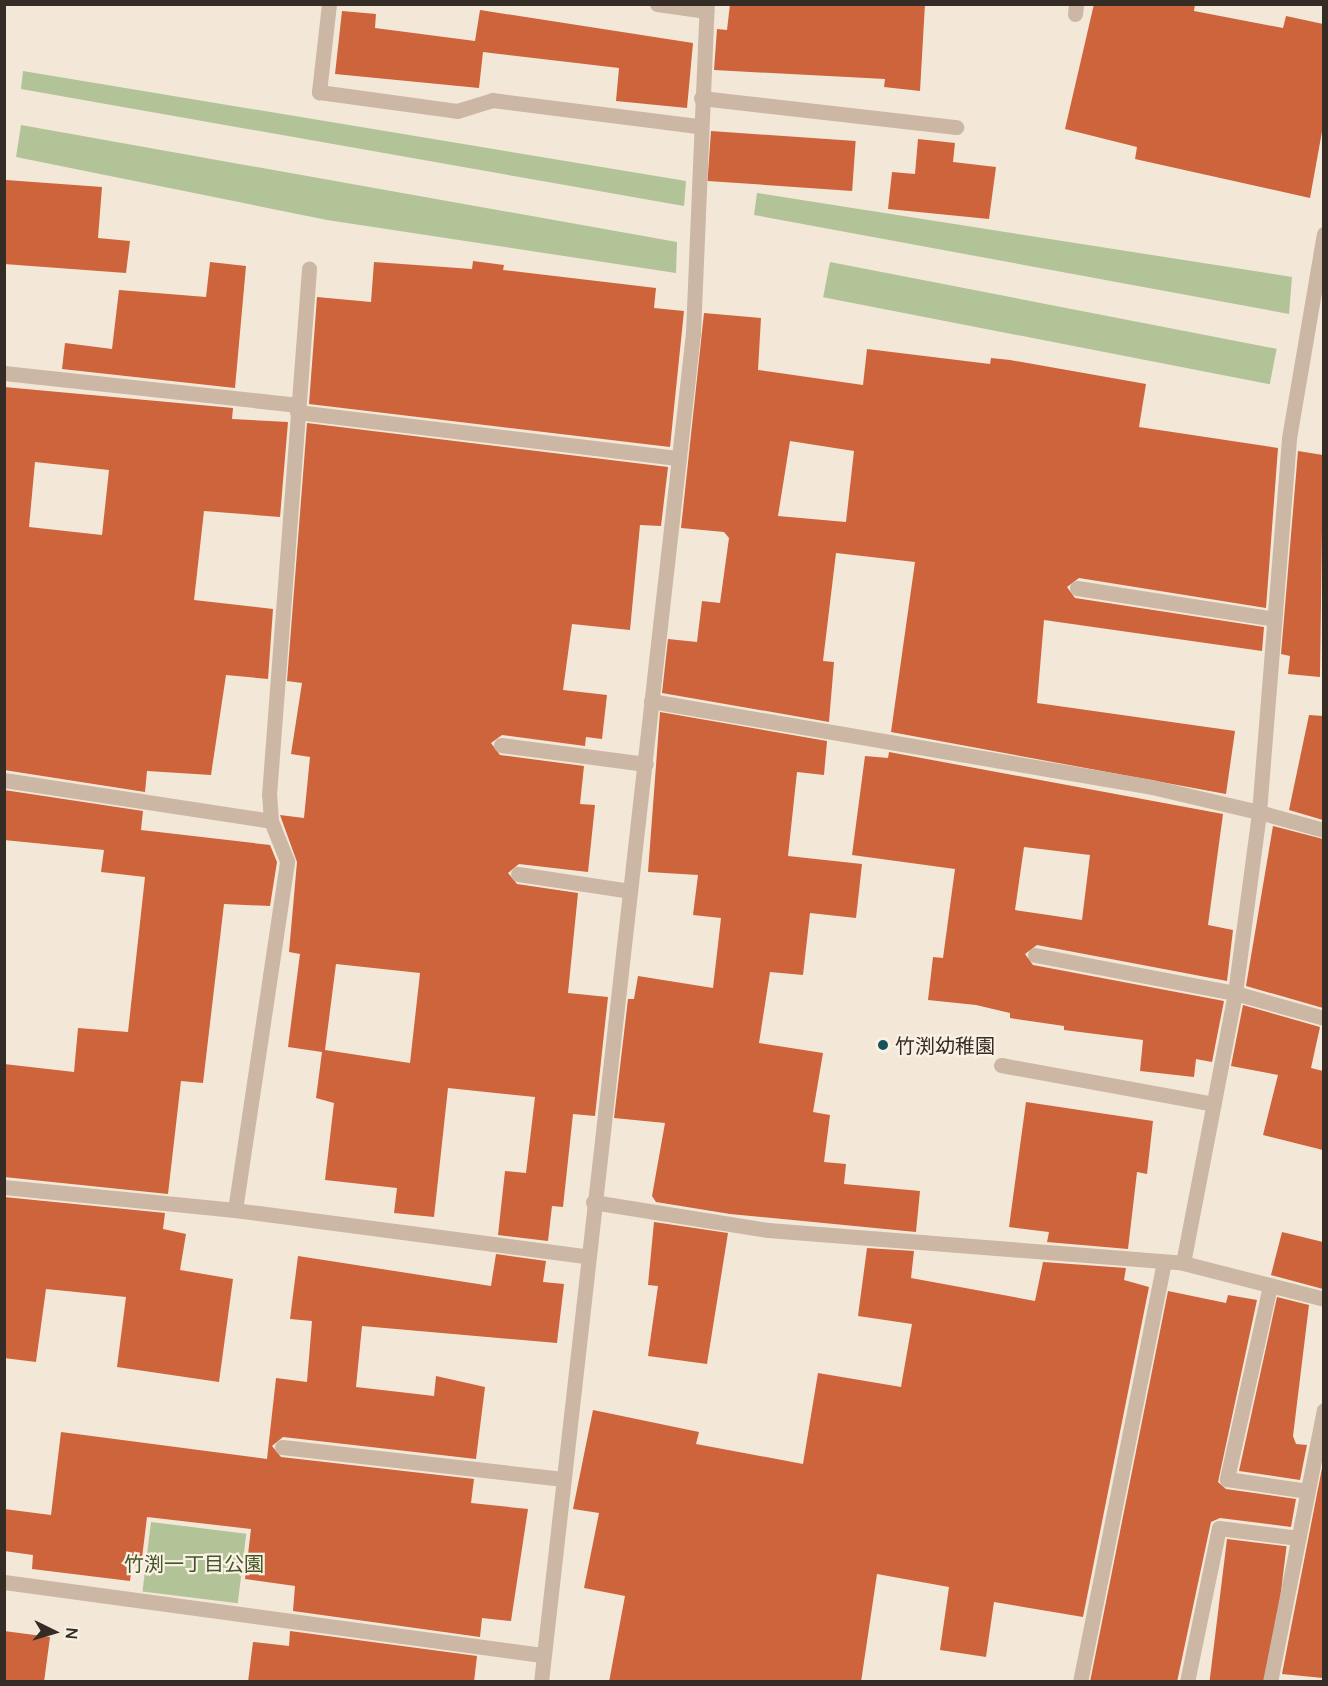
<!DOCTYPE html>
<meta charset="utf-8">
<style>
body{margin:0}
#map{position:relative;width:1328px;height:1686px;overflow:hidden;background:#f3e7d8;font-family:Manrope,"Noto Sans JP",sans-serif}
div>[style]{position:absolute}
.green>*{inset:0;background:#b2c397;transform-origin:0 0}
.building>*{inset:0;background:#ce643b;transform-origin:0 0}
.lane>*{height:15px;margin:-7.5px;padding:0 7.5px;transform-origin:7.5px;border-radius:7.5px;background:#cbb7a3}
.street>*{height:15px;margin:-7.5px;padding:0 7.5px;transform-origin:7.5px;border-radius:7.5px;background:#cbb7a3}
.dots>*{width:16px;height:16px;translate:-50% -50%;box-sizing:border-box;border:3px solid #faf1e5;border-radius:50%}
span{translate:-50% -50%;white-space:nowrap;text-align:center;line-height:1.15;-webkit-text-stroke:4.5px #faf1e5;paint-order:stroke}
.poi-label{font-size:20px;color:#362c26}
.left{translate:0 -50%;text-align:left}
.park-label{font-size:20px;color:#435628}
.frame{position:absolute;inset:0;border:6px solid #362c26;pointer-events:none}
.north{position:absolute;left:24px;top:1602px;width:60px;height:60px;-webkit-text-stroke:4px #faf1e5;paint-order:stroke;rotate:95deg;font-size:16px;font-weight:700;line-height:24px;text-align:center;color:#362c26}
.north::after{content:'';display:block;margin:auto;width:21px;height:27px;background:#362c26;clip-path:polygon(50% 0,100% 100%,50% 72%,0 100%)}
</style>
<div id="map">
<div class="green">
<div style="clip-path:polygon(23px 71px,686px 181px,684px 206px,21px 89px)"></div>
<div style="clip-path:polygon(21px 125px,677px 242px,676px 273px,327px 220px,16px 157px)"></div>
<div style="clip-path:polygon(757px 193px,1292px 277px,1289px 314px,754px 215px)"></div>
<div style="left:830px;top:262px;width:455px;height:36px;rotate:11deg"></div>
<div style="left:151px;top:1522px;width:96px;height:70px;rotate:7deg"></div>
</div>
<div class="building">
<div style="clip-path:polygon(730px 4px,925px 4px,920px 91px,884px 87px,885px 79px,714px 70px,717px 29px,727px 30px)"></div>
<div style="clip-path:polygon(1094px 4px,1195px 4px,1194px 11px,1283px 28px,1286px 16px,1323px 24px,1323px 126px,1310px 198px,1135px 159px,1137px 147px,1065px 129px)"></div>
<div style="clip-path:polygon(480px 10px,693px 43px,687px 108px,616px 101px,619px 68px,483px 52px,479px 88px,335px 74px,342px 11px,376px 14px,375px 28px,475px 41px)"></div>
<div style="left:711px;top:131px;width:145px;height:50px;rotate:4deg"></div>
<div style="clip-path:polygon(918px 139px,955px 143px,953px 162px,996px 167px,989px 219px,888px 209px,892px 172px,915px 174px)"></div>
<div style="clip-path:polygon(6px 180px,102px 187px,98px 238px,130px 241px,126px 273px,4px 264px)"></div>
<div style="clip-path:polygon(473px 261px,504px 265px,503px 270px,656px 288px,654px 308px,684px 311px,670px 447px,309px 404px,317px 297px,371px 302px,374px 262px,472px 269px)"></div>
<div style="clip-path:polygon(210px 262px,246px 266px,235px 388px,62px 369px,65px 343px,112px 349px,119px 290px,206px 297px)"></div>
<div style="clip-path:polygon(evenodd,704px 313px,761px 318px,758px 370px,863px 385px,867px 349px,990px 364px,991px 358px,1010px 360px,1146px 384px,1139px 427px,1278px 448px,1266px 608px,1079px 578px,1067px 587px,1075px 598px,1264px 627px,1262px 651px,1044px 620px,1037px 703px,1235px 731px,1226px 794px,891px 732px,915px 562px,836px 553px,823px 661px,834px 662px,829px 722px,662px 693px,668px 639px,697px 642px,702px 601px,720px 603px,729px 538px,724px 532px,681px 528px,704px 313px,790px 441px,854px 451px,846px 522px,778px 516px,790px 441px)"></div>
<div style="clip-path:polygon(evenodd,4px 387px,233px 408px,232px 419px,288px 422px,280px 517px,204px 511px,194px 600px,273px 609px,268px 679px,226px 675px,211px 775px,147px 771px,145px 792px,4px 770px,4px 387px,35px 462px,109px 470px,102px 535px,29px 527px,35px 462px)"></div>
<div style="clip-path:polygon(evenodd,307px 423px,668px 467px,661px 526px,640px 525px,630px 630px,572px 624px,563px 690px,607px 695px,602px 739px,586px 737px,585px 746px,502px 735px,491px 743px,500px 755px,584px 766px,580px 804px,595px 805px,588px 872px,519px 864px,508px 873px,517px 884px,578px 893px,568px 993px,608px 997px,595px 1116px,573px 1114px,563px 1207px,552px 1206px,548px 1241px,498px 1235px,505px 1171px,526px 1173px,535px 1097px,448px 1088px,434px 1217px,394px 1213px,397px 1188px,325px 1180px,334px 1103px,316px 1098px,322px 1052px,288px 1047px,300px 954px,289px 952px,297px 862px,280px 815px,304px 818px,310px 757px,291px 754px,302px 683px,287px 681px,307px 423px,336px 964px,420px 973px,410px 1063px,325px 1050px,336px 964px)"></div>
<div style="clip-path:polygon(1298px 451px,1323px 455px,1320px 677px,1288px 674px,1290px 656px,1281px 654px)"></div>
<div style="clip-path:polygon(660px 712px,827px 741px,824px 775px,797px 772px,788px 856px,862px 864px,856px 918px,810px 913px,803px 975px,770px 972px,759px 1043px,823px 1053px,813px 1112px,830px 1115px,824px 1162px,846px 1164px,844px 1184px,920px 1191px,916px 1232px,730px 1214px,656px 1202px,652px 1196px,665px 1123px,614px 1118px,628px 999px,634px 999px,638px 976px,713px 988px,721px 918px,693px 915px,698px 875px,648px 872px)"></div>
<div style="clip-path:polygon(1309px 715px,1323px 716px,1323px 820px,1289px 810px)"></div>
<div style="clip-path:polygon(evenodd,889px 752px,1223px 814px,1208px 925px,1233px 930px,1227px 981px,1037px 945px,1025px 954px,1033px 965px,1224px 1001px,1212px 1062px,1196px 1059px,1194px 1077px,1140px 1071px,1143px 1040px,1064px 1030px,1064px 1026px,1010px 1018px,1010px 1013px,976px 1005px,928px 1000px,933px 957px,943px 958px,955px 869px,852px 855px,865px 756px,888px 758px,889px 752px,1024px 847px,1090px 855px,1082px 920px,1015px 910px,1024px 847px)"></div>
<div style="clip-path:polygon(4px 790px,143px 811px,141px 830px,270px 845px,277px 862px,270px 906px,224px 904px,203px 1083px,181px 1081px,168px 1194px,4px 1177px,4px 1064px,74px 1072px,78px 1028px,128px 1032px,145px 877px,101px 872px,104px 850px,4px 840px)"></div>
<div style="clip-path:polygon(1273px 826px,1323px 839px,1323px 1008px,1246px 986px)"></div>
<div style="clip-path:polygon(1243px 1005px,1320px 1027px,1311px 1068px,1323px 1071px,1323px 1150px,1263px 1135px,1278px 1075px,1231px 1066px)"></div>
<div style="clip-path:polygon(1026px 1102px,1153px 1121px,1147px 1174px,1137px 1172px,1128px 1249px,1047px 1242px,1049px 1232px,1009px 1227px)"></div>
<div style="clip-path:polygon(4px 1197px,165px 1213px,163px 1229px,186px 1234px,180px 1270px,233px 1279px,219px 1382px,117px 1367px,126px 1297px,46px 1289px,36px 1362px,4px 1358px)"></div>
<div style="clip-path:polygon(654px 1222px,728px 1233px,707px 1364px,648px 1356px,658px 1286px,648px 1285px)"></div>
<div style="clip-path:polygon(1282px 1232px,1323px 1242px,1323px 1289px,1271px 1275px)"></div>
<div style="clip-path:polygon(867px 1248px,914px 1251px,911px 1278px,1035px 1301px,1043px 1262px,1126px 1268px,1124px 1280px,1149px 1287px,1083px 1617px,994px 1602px,986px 1657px,940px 1650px,949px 1587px,877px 1574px,861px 1682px,609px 1682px,625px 1596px,584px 1588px,599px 1513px,573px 1509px,593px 1410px,699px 1432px,696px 1444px,803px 1464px,818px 1373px,901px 1387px,912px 1324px,858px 1316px)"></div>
<div style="clip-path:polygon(496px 1254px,546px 1261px,543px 1282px,564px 1284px,557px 1343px,362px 1326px,356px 1387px,434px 1396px,436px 1376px,485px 1387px,476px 1459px,283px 1437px,272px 1446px,281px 1457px,474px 1479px,471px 1503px,528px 1509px,511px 1621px,482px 1618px,480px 1637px,293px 1611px,295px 1586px,245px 1579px,251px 1529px,147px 1517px,141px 1566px,132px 1565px,130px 1581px,32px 1569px,33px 1555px,4px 1551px,4px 1509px,51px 1515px,61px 1432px,267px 1459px,276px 1378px,307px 1382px,312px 1321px,290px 1319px,298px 1256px,491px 1286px)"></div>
<div style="clip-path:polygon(1168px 1291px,1226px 1303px,1228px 1295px,1257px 1300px,1218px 1482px,1226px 1489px,1296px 1499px,1291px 1527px,1220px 1518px,1211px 1522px,1177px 1682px,1090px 1682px)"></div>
<div style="clip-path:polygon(1277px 1297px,1309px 1305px,1293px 1436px,1296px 1444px,1307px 1445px,1300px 1480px,1239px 1471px)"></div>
<div style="clip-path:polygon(1323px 1463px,1323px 1678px,1282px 1674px)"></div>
<div style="left:1227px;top:1539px;width:60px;height:146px;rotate:7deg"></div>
<div style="clip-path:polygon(4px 1631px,50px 1637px,44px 1682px,4px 1682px)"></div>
<div style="clip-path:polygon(290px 1631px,477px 1656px,474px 1682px,248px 1682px,253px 1642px,289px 1646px)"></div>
</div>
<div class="lane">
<div style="left:701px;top:98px;width:257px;rotate:6.5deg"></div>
<div style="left:1077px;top:588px;width:199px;rotate:8.9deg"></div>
<div style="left:651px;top:701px;width:508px;rotate:9.74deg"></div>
<div style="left:1152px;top:787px;width:110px;rotate:13.2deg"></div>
<div style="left:518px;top:874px;width:113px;rotate:8.6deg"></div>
</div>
<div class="street">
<div style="left:329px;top:4px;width:89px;rotate:96.5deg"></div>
<div style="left:319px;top:92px;width:139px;rotate:7.8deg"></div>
<div style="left:457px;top:111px;width:37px;rotate:-17deg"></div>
<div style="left:492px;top:100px;width:209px;rotate:7.2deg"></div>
<div style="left:657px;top:4px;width:50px;rotate:8deg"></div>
<div style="left:1075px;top:14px;width:10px;rotate:-84deg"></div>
<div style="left:4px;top:373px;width:296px;rotate:6.2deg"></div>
<div style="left:297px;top:412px;width:385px;rotate:6.9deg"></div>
<div style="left:501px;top:745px;width:146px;rotate:7.5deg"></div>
<div style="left:4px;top:780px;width:270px;rotate:8.7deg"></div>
<div style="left:1259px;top:812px;width:67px;rotate:15.5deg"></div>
<div style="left:1035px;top:955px;width:204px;rotate:10.8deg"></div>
<div style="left:1235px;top:993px;width:92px;rotate:15.7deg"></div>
<div style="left:1001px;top:1065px;width:216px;rotate:10.4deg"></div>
<div style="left:4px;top:1187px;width:232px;rotate:5.7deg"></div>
<div style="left:235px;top:1210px;width:353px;rotate:7.5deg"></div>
<div style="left:593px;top:1202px;width:177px;rotate:9.1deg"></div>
<div style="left:768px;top:1230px;width:416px;rotate:4.5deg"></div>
<div style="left:1183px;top:1263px;width:146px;rotate:14.3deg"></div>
<div style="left:235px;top:1210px;width:353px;rotate:-81.5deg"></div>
<div style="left:287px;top:861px;width:43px;rotate:-111.8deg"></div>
<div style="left:271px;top:821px;width:26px;rotate:-94deg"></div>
<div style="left:269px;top:795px;width:528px;rotate:-85.65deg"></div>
<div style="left:1183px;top:1263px;width:275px;rotate:-79.1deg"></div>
<div style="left:1235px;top:993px;width:183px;rotate:-82.4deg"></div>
<div style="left:1259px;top:812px;width:375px;rotate:-85.4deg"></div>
<div style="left:1289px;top:438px;width:207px;rotate:-80.3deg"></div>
<div style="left:1270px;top:1286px;width:198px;rotate:102.6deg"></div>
<div style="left:1227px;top:1479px;width:81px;rotate:8.5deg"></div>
<div style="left:282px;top:1447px;width:281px;rotate:6.5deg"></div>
<div style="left:4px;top:1582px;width:543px;rotate:7.73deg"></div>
<div style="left:541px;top:1682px;width:1358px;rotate:-83.57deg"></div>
<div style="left:693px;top:333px;width:329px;rotate:-87.6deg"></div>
<div style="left:1080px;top:1682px;width:428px;rotate:-78.7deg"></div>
<div style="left:1187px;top:1682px;width:157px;rotate:-78.3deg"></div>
<div style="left:1219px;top:1528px;width:80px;rotate:7.2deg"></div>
<div style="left:1270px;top:1682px;width:277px;rotate:-78.8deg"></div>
</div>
<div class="dots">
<div style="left:883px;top:1045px;background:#19535a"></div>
</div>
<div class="poi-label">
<span class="left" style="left:895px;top:1045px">竹渕幼稚園</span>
</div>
<div class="park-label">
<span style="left:194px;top:1563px">竹渕一丁目公園</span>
</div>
<div class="frame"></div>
<div class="north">N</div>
</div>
